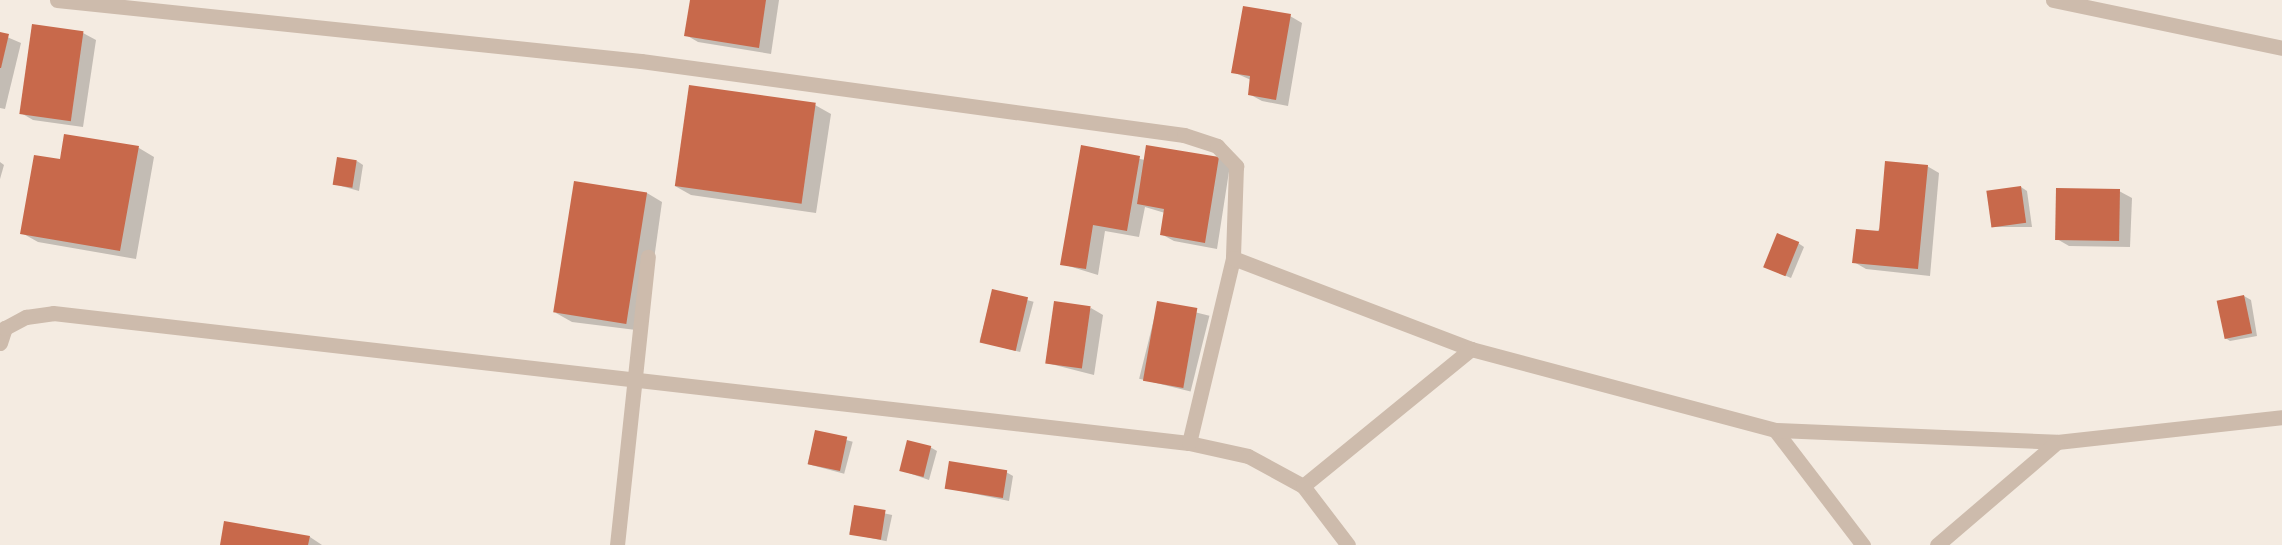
<!DOCTYPE html>
<style>
body{margin:0}
#map{position:relative;width:2282px;height:545px;overflow:hidden;background:#f4ebe1;font-family:"PT Sans",sans-serif}
div>[style]{position:absolute}
.shadow>*{inset:0;background:#0003;transform-origin:0 0}
.building>*{inset:0;background:#c8694b;transform-origin:0 0}
.minor>*{height:15px;margin:-7.5px;padding:0 7.5px;transform-origin:7.5px;border-radius:7.5px;background:#cdbbac}
span{translate:-50% -50%;white-space:nowrap;text-align:center;line-height:1.15;-webkit-text-stroke:6px #fbf5ee;paint-order:stroke}
</style>
<div id="map">
<div class="shadow">
<div style="clip-path:polygon(691px 0,779px 0,771px 54px,698px 42px,686px 35px)"></div>
<div style="clip-path:polygon(1290px 16px,1302px 23px,1288px 106px,1262px 101px,1249px 94px,1251px 80px,1233px 72px)"></div>
<div style="clip-path:polygon(83px 33px,96px 40px,83px 127px,33px 120px,21px 113px)"></div>
<div style="clip-path:polygon(0 34px,21px 43px,5px 109px,0 108px)"></div>
<div style="clip-path:polygon(815px 105px,831px 114px,816px 213px,691px 195px,675px 186px)"></div>
<div style="clip-path:polygon(65px 135px,139px 148px,154px 157px,136px 259px,38px 242px,22px 233px,61px 161px)"></div>
<div style="clip-path:polygon(1082px 147px,1145px 160px,1218px 158px,1230px 165px,1217px 249px,1174px 241px,1161px 234px,1165px 213px,1145px 207px,1139px 237px,1105px 231px,1098px 275px,1062px 264px)"></div>
<div style="clip-path:polygon(357px 161px,363px 165px,359px 191px,334px 184px)"></div>
<div style="clip-path:polygon(0 162px,4px 165px,0 179px)"></div>
<div style="clip-path:polygon(1927px 166px,1939px 173px,1930px 276px,1866px 269px,1854px 262px)"></div>
<div style="clip-path:polygon(2021px 187px,2027px 191px,2032px 227px,1991px 227px)"></div>
<div style="clip-path:polygon(2119px 191px,2132px 198px,2130px 247px,2069px 246px,2057px 239px)"></div>
<div style="clip-path:polygon(647px 193px,662px 202px,644px 331px,572px 322px,556px 313px)"></div>
<div style="clip-path:polygon(1798px 243px,1804px 247px,1791px 278px,1772px 270px)"></div>
<div style="left:993px;top:291px;width:42px;height:52px;rotate:15deg"></div>
<div style="clip-path:polygon(2244px 296px,2251px 300px,2257px 336px,2230px 341px,2224px 337px)"></div>
<div style="left:1158px;top:303px;width:53px;height:78px;rotate:14deg"></div>
<div style="clip-path:polygon(1091px 308px,1103px 315px,1094px 375px,1047px 363px)"></div>
<div style="left:816px;top:432px;width:38px;height:33px;rotate:15deg"></div>
<div style="clip-path:polygon(930px 447px,937px 451px,929px 480px,900px 470px)"></div>
<div style="clip-path:polygon(1006px 472px,1013px 476px,1009px 501px,947px 488px)"></div>
<div style="left:855px;top:507px;width:38px;height:27px;rotate:12deg"></div>
<div style="clip-path:polygon(310px 537px,322px 545px,222px 545px)"></div>
</div>
<div class="building">
<div style="clip-path:polygon(690px 0,766px 0,759px 48px,684px 36px)"></div>
<div style="clip-path:polygon(1243px 6px,1291px 14px,1276px 100px,1248px 95px,1250px 76px,1231px 73px)"></div>
<div style="left:32px;top:24px;width:52px;height:91px;rotate:8deg"></div>
<div style="clip-path:polygon(0 32px,9px 34px,1px 68px,0 68px)"></div>
<div style="left:689px;top:85px;width:128px;height:102px;rotate:8deg"></div>
<div style="clip-path:polygon(64px 134px,139px 146px,120px 251px,20px 234px,34px 155px,60px 159px)"></div>
<div style="clip-path:polygon(1081px 145px,1140px 156px,1127px 231px,1093px 225px,1086px 269px,1060px 265px)"></div>
<div style="clip-path:polygon(1146px 145px,1219px 157px,1205px 243px,1160px 235px,1164px 209px,1137px 204px)"></div>
<div style="left:337px;top:157px;width:20px;height:28px;rotate:9deg"></div>
<div style="clip-path:polygon(1885px 161px,1928px 165px,1918px 269px,1852px 263px,1856px 229px,1879px 231px)"></div>
<div style="left:574px;top:181px;width:74px;height:133px;rotate:9deg"></div>
<div style="left:2021px;top:186px;width:37px;height:35px;rotate:82deg"></div>
<div style="left:2056px;top:188px;width:64px;height:52px;rotate:1deg"></div>
<div style="left:1777px;top:233px;width:24px;height:37px;rotate:22deg"></div>
<div style="left:992px;top:289px;width:37px;height:55px;rotate:13deg"></div>
<div style="left:2244px;top:295px;width:39px;height:28px;rotate:78deg"></div>
<div style="left:1054px;top:301px;width:37px;height:63px;rotate:8deg"></div>
<div style="left:1157px;top:301px;width:41px;height:81px;rotate:10deg"></div>
<div style="left:815px;top:430px;width:33px;height:35px;rotate:12deg"></div>
<div style="left:907px;top:440px;width:25px;height:32px;rotate:14deg"></div>
<div style="left:949px;top:461px;width:59px;height:28px;rotate:9deg"></div>
<div style="left:854px;top:505px;width:32px;height:30px;rotate:9deg"></div>
<div style="clip-path:polygon(224px 521px,310px 536px,308px 545px,220px 545px)"></div>
</div>
<div class="minor">
<div style="left:57px;top:0;width:587px;rotate:5.96deg"></div>
<div style="left:641px;top:61px;width:548px;rotate:7.76deg"></div>
<div style="left:1184px;top:135px;width:35px;rotate:18deg"></div>
<div style="left:1217px;top:146px;width:28px;rotate:46deg"></div>
<div style="left:1236px;top:166px;width:92px;rotate:91.9deg"></div>
<div style="left:2053px;top:0;width:234px;rotate:11.8deg"></div>
<div style="left:0;top:343px;width:16px;rotate:-72deg"></div>
<div style="left:5px;top:328px;width:24px;rotate:-28deg"></div>
<div style="left:26px;top:317px;width:27px;rotate:-8deg"></div>
<div style="left:53px;top:313px;width:1143px;rotate:6.53deg"></div>
<div style="left:1189px;top:443px;width:60px;rotate:12.4deg"></div>
<div style="left:1248px;top:456px;width:63px;rotate:28.6deg"></div>
<div style="left:1303px;top:486px;width:74px;rotate:52.7deg"></div>
<div style="left:1775px;top:430px;width:145px;rotate:52.6deg"></div>
<div style="left:1189px;top:443px;width:190px;rotate:-76.6deg"></div>
<div style="left:1233px;top:258px;width:255px;rotate:20.9deg"></div>
<div style="left:1471px;top:349px;width:315px;rotate:14.9deg"></div>
<div style="left:1775px;top:430px;width:282px;rotate:2.4deg"></div>
<div style="left:2057px;top:442px;width:226px;rotate:-6.3deg"></div>
<div style="left:1303px;top:486px;width:217px;rotate:-39.2deg"></div>
<div style="left:617px;top:545px;width:290px;rotate:-83.9deg"></div>
<div style="left:1937px;top:545px;width:158px;rotate:-40.6deg"></div>
</div>
</div>
